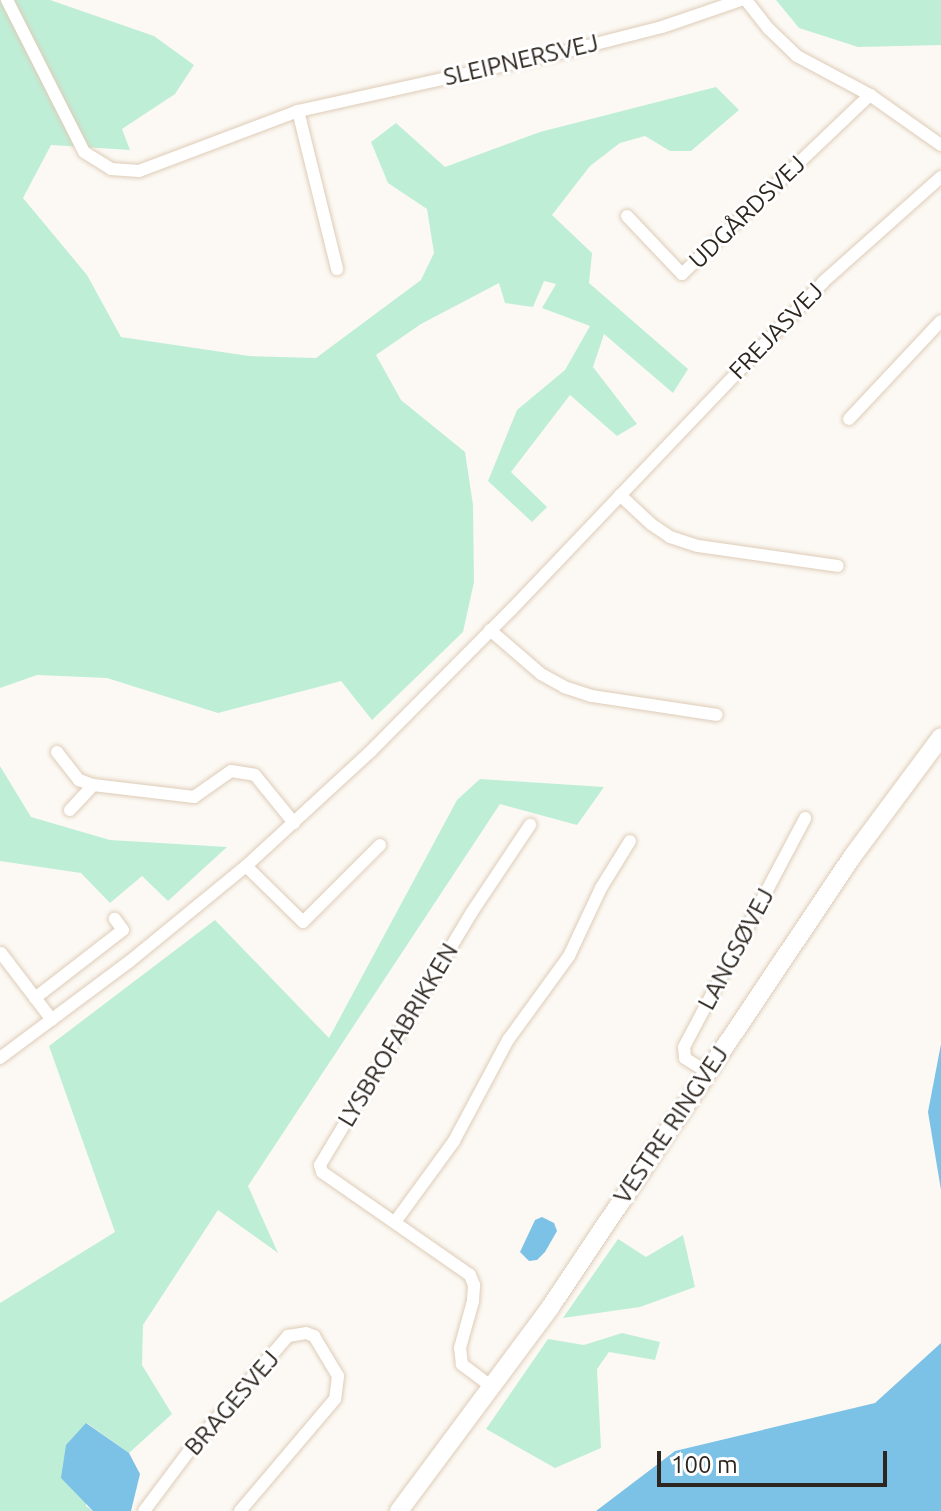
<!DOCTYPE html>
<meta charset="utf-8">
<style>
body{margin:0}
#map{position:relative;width:941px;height:1511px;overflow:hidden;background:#fcf9f4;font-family:Ubuntu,sans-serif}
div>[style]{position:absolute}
.green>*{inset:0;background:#bfeed7}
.water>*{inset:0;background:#7cc1e6}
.roads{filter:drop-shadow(0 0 2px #deccb7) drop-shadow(0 0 2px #deccb7)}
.street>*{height:12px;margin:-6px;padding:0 6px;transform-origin:6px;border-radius:6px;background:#fff}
.secondary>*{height:18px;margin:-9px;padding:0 9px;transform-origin:9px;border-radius:9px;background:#fff}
span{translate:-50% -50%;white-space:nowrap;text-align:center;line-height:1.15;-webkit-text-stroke:6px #fff;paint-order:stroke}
.street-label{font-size:24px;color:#2d261e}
.scale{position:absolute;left:657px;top:1451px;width:230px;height:36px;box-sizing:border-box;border:4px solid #2d261e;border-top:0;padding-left:10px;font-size:24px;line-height:28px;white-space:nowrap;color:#2d261e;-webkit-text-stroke:6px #fff;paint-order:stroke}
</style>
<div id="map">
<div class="green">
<div style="clip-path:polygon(0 0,50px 0,154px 36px,194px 65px,175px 94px,122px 129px,130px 150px,51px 145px,23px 198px,87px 275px,121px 337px,249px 356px,316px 358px,421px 280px,434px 253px,427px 209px,388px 183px,371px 142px,396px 123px,445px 167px,540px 132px,716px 87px,739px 110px,691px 151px,670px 151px,645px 136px,620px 143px,590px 166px,552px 215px,592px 253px,589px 283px,688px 369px,673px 393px,604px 334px,593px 367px,637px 424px,617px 436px,570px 395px,511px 472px,547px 507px,532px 522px,488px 481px,517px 410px,565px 370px,590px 326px,542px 308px,556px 284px,544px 281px,533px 307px,505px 303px,499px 283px,421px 324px,376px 355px,401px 400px,465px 452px,473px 505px,474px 582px,463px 632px,372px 720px,341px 681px,218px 713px,107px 678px,37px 675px,0 688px)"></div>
<div style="clip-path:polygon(776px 0,941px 0,941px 45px,858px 47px,799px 28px)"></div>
<div style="clip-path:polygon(0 766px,31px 817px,110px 840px,227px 847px,168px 901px,142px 876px,110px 903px,81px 873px,0 861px)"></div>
<div style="clip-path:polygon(480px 779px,604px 787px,577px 825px,500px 804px,248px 1186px,278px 1253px,218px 1210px,143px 1325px,142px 1365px,172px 1414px,129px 1453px,87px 1423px,86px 1506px,93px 1511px,0 1511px,0 1303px,115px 1232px,49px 1046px,215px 920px,329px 1038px,457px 800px)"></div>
<div style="clip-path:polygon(683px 1235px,695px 1287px,640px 1307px,563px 1318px,618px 1239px,646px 1257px)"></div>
<div style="clip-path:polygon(622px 1333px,660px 1342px,655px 1360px,609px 1352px,597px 1369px,601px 1448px,555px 1468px,486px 1429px,548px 1339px,584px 1345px)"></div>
</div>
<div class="water">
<div style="clip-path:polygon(941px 1044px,941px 1190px,928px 1112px)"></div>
<div style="clip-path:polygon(542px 1217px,554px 1223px,557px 1231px,545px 1252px,537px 1260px,529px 1261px,520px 1252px,535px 1220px)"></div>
<div style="clip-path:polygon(941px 1343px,941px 1511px,596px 1511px,675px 1451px,875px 1403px)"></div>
<div style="clip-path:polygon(86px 1423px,129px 1453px,140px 1474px,131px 1511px,93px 1511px,61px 1478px,66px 1445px)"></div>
</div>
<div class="roads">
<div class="street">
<div style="left:7px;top:0;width:170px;rotate:63.1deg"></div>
<div style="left:84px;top:152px;width:32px;rotate:32deg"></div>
<div style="left:111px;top:169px;width:28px;rotate:4deg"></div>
<div style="left:139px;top:171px;width:170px;rotate:-20.7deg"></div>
<div style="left:298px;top:111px;width:277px;rotate:-12.5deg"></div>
<div style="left:568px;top:51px;width:97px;rotate:-14.3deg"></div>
<div style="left:662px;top:27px;width:83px;rotate:-18.9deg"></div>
<div style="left:746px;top:0;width:37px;rotate:52deg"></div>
<div style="left:769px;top:29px;width:39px;rotate:44deg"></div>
<div style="left:797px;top:56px;width:83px;rotate:28.1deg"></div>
<div style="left:870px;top:95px;width:87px;rotate:35.2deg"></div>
<div style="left:298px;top:111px;width:163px;rotate:76.1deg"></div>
<div style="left:627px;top:216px;width:80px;rotate:46.5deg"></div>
<div style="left:682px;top:274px;width:260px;rotate:-43.6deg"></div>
<div style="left:849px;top:419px;width:134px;rotate:-46.8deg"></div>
<div style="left:620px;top:495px;width:42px;rotate:43.1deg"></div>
<div style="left:651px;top:524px;width:23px;rotate:34deg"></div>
<div style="left:670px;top:537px;width:29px;rotate:18deg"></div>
<div style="left:698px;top:546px;width:141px;rotate:8.1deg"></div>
<div style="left:490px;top:630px;width:67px;rotate:40.8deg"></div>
<div style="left:541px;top:674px;width:26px;rotate:29deg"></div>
<div style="left:564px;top:687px;width:29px;rotate:18deg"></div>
<div style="left:592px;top:696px;width:126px;rotate:8.6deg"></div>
<div style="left:57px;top:752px;width:36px;rotate:52deg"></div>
<div style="left:79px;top:780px;width:15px;rotate:20deg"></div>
<div style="left:93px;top:785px;width:102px;rotate:6.8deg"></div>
<div style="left:194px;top:797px;width:45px;rotate:-35.1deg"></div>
<div style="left:231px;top:771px;width:24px;rotate:9deg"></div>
<div style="left:255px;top:775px;width:62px;rotate:50.9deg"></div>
<div style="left:70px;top:810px;width:34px;rotate:-47deg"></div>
<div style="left:246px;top:866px;width:80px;rotate:44.5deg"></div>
<div style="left:303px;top:922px;width:109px;rotate:-45deg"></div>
<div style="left:1px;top:953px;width:84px;rotate:52.7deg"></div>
<div style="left:35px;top:998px;width:111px;rotate:-37.7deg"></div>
<div style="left:123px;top:930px;width:14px;rotate:-126deg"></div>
<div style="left:0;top:1058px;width:162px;rotate:-36.7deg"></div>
<div style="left:130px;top:961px;width:150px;rotate:-39.3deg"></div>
<div style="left:246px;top:866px;width:170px;rotate:-42.6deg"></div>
<div style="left:371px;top:751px;width:200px;rotate:-45.2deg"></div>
<div style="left:512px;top:609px;width:451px;rotate:-46.4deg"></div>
<div style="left:823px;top:282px;width:158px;rotate:-41.7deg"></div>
<div style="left:707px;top:1072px;width:26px;rotate:-148deg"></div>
<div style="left:685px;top:1058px;width:11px;rotate:-95deg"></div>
<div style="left:684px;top:1047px;width:259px;rotate:-62.1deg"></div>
<div style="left:395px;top:1222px;width:100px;rotate:-53.9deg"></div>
<div style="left:454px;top:1141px;width:115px;rotate:-61.9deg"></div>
<div style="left:508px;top:1040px;width:104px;rotate:-54deg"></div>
<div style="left:569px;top:956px;width:75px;rotate:-64.8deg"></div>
<div style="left:601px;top:888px;width:55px;rotate:-58.3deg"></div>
<div style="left:492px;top:1387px;width:38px;rotate:-143deg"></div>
<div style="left:462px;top:1364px;width:16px;rotate:-97deg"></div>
<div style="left:460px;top:1348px;width:49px;rotate:-74.5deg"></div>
<div style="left:473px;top:1301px;width:16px;rotate:-86deg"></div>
<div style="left:474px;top:1285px;width:11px;rotate:-112deg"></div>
<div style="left:470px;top:1275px;width:180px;rotate:-145.2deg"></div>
<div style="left:322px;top:1172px;width:7px;rotate:-106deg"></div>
<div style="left:320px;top:1165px;width:295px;rotate:-59deg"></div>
<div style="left:472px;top:912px;width:105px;rotate:-56.3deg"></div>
<div style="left:144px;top:1511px;width:75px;rotate:-53.1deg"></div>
<div style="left:189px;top:1451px;width:152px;rotate:-49.3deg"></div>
<div style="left:288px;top:1336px;width:18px;rotate:-9deg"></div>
<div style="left:306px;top:1333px;width:9px;rotate:21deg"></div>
<div style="left:314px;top:1336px;width:47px;rotate:59deg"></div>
<div style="left:338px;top:1376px;width:23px;rotate:97deg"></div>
<div style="left:335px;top:1399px;width:147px;rotate:130.3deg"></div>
</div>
<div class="secondary">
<div style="left:399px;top:1511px;width:255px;rotate:-53.4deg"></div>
<div style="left:551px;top:1306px;width:541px;rotate:-56.16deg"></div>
<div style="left:852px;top:857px;width:149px;rotate:-53.4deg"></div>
</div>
</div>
<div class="street-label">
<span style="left:521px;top:60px;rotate:-13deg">SLEIPNERSVEJ</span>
<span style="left:747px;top:212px;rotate:-44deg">UDGÅRDSVEJ</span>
<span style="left:776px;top:331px;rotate:-46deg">FREJASVEJ</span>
<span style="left:736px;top:949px;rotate:-62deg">LANGSØVEJ</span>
<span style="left:398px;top:1035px;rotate:-59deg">LYSBROFABRIKKEN</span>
<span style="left:671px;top:1125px;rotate:-56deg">VESTRE RINGVEJ</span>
<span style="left:232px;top:1403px;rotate:-49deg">BRAGESVEJ</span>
</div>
<div class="scale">100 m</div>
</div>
